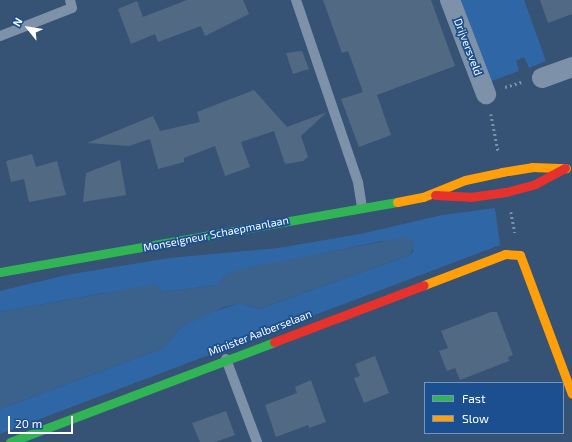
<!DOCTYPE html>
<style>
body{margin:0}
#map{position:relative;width:572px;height:442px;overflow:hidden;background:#365274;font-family:"Exo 2",sans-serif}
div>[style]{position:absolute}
.green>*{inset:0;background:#2f66a5}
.water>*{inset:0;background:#3b618d}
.building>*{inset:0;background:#526984}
.path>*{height:2.5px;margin-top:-1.25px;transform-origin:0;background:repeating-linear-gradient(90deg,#7d92a8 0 2px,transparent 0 5px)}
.lane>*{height:10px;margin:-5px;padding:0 5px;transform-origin:5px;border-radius:5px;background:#7d92a8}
.street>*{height:20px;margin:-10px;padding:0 10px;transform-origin:10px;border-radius:10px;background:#7d92a8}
.fast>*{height:9px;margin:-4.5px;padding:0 4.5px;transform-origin:4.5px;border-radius:4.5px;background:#30b455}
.slow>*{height:9px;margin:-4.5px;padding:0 4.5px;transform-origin:4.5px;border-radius:4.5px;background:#ff9f0a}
.jam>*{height:9px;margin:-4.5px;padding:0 4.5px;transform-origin:4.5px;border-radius:4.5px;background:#e5322d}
span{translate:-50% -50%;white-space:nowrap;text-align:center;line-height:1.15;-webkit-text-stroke:3.5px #1b4f8f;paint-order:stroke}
.street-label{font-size:11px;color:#fff}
.legend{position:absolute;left:424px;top:382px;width:140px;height:52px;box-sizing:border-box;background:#1b4f8f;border:1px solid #7695bc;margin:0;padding:5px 7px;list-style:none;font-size:12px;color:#fff}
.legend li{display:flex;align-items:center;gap:8px;height:20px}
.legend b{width:20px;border:1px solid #7695bc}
.north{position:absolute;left:8px;top:8px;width:40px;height:40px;-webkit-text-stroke:3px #1b4f8f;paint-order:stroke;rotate:300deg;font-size:11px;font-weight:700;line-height:16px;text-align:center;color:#fff}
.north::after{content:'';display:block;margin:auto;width:14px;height:18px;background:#fff;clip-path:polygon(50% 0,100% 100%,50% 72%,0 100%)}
.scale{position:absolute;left:8px;top:416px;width:65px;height:18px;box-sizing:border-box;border:2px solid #fff;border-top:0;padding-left:5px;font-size:12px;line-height:14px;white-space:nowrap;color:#fff;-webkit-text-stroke:3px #1b4f8f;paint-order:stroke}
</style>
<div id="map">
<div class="green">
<div style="clip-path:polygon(457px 0,524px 0,546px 61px,529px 68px,524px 57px,516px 61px,519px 71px,489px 82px)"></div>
<div style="clip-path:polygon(495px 208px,500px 245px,0 434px,0 409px,164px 348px,180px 328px,203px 315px,240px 303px,259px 309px,410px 255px,414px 250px,381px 241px,227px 274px,217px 285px,163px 292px,160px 289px,104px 293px,0 312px,0 291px,66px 275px,169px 258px,278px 248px,360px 234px,442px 215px)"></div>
</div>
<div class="water">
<div style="clip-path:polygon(406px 237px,415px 243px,410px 255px,259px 309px,240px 303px,224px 307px,180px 328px,164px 348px,0 409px,0 312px,155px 284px,163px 292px,217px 285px,227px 274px,241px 269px)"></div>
</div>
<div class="building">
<div style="clip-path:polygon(187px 0,243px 0,249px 14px,205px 36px,201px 26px,158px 42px,155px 34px,131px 44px,118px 9px,137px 1px,143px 17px)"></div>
<div style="clip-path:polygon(323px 0,431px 0,455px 66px,377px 95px,391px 135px,359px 147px,341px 99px,363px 92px,348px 51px,342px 53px)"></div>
<div style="clip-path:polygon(540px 0,572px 0,572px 14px,548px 23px)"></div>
<div style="clip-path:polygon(302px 51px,309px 69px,293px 74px,286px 53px)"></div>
<div style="clip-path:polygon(254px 90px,287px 127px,327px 112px,301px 136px,308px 157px,303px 161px,285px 164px,274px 131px,241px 142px,250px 167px,225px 176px,215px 146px,184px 158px,184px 162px,158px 169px,150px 139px,129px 146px,87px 143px,153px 116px,160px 131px,200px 122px,197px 112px)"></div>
<div style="clip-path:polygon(32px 154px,36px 167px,57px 161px,66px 195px,29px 202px,24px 179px,11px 182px,6px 161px)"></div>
<div style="clip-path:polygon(120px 160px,126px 195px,83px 202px,86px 173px)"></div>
<div style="clip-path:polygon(491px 312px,497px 312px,513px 355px,508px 357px,509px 361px,460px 380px,455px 368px,447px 371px,439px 351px,448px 348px,441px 331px)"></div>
<div style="clip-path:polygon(375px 356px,389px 393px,364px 403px,354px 378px,360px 376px,355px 364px)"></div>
<div style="clip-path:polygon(311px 380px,326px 422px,309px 428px,308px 425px,276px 437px,265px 405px,297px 393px,295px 387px)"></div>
<div style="clip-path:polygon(226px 411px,235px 435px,215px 442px,200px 442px,192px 423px)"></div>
</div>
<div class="path">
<div style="left:505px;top:87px;width:17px;rotate:-17deg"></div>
<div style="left:491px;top:114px;width:38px;rotate:79deg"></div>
<div style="left:511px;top:212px;width:21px;rotate:79deg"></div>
</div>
<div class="lane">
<div style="left:296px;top:0;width:192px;rotate:71.2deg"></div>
<div style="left:358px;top:182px;width:25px;rotate:81deg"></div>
<div style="left:0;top:36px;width:77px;rotate:-21.3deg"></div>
<div style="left:72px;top:8px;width:8px;rotate:-104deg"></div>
<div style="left:226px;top:359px;width:89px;rotate:69.5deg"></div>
</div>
<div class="street">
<div style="left:450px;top:0;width:101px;rotate:69deg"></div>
<div style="left:542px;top:78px;width:32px;rotate:-20deg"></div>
</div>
<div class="fast">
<div style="left:0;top:272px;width:403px;rotate:-10deg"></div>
<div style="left:10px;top:442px;width:282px;rotate:-20.7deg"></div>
</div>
<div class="slow">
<div style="left:397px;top:202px;width:26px;rotate:-11deg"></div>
<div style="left:423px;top:197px;width:45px;rotate:-22deg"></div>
<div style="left:465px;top:180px;width:38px;rotate:-12deg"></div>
<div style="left:502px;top:172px;width:30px;rotate:-9deg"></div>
<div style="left:532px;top:167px;width:34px;rotate:2deg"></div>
<div style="left:424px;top:285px;width:87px;rotate:-20.9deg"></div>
<div style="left:505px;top:254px;width:15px;rotate:4deg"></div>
<div style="left:520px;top:255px;width:148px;rotate:69.5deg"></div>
</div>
<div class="jam">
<div style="left:435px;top:195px;width:35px;rotate:3deg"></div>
<div style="left:470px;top:197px;width:36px;rotate:-8deg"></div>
<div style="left:506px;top:192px;width:30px;rotate:-15deg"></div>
<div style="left:535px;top:184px;width:34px;rotate:-28deg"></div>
<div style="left:274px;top:342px;width:160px;rotate:-20.8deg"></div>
</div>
<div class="street-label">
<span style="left:468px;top:47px;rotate:69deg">Drijversveld</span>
<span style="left:216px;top:234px;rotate:-11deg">Monseigneur Schaepmanlaan</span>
<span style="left:260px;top:333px;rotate:-21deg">Minister Aalberselaan</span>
</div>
<ul class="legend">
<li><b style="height:5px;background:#30b455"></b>Fast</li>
<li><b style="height:5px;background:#ff9f0a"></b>Slow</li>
</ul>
<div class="north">N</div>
<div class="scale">20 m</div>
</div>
